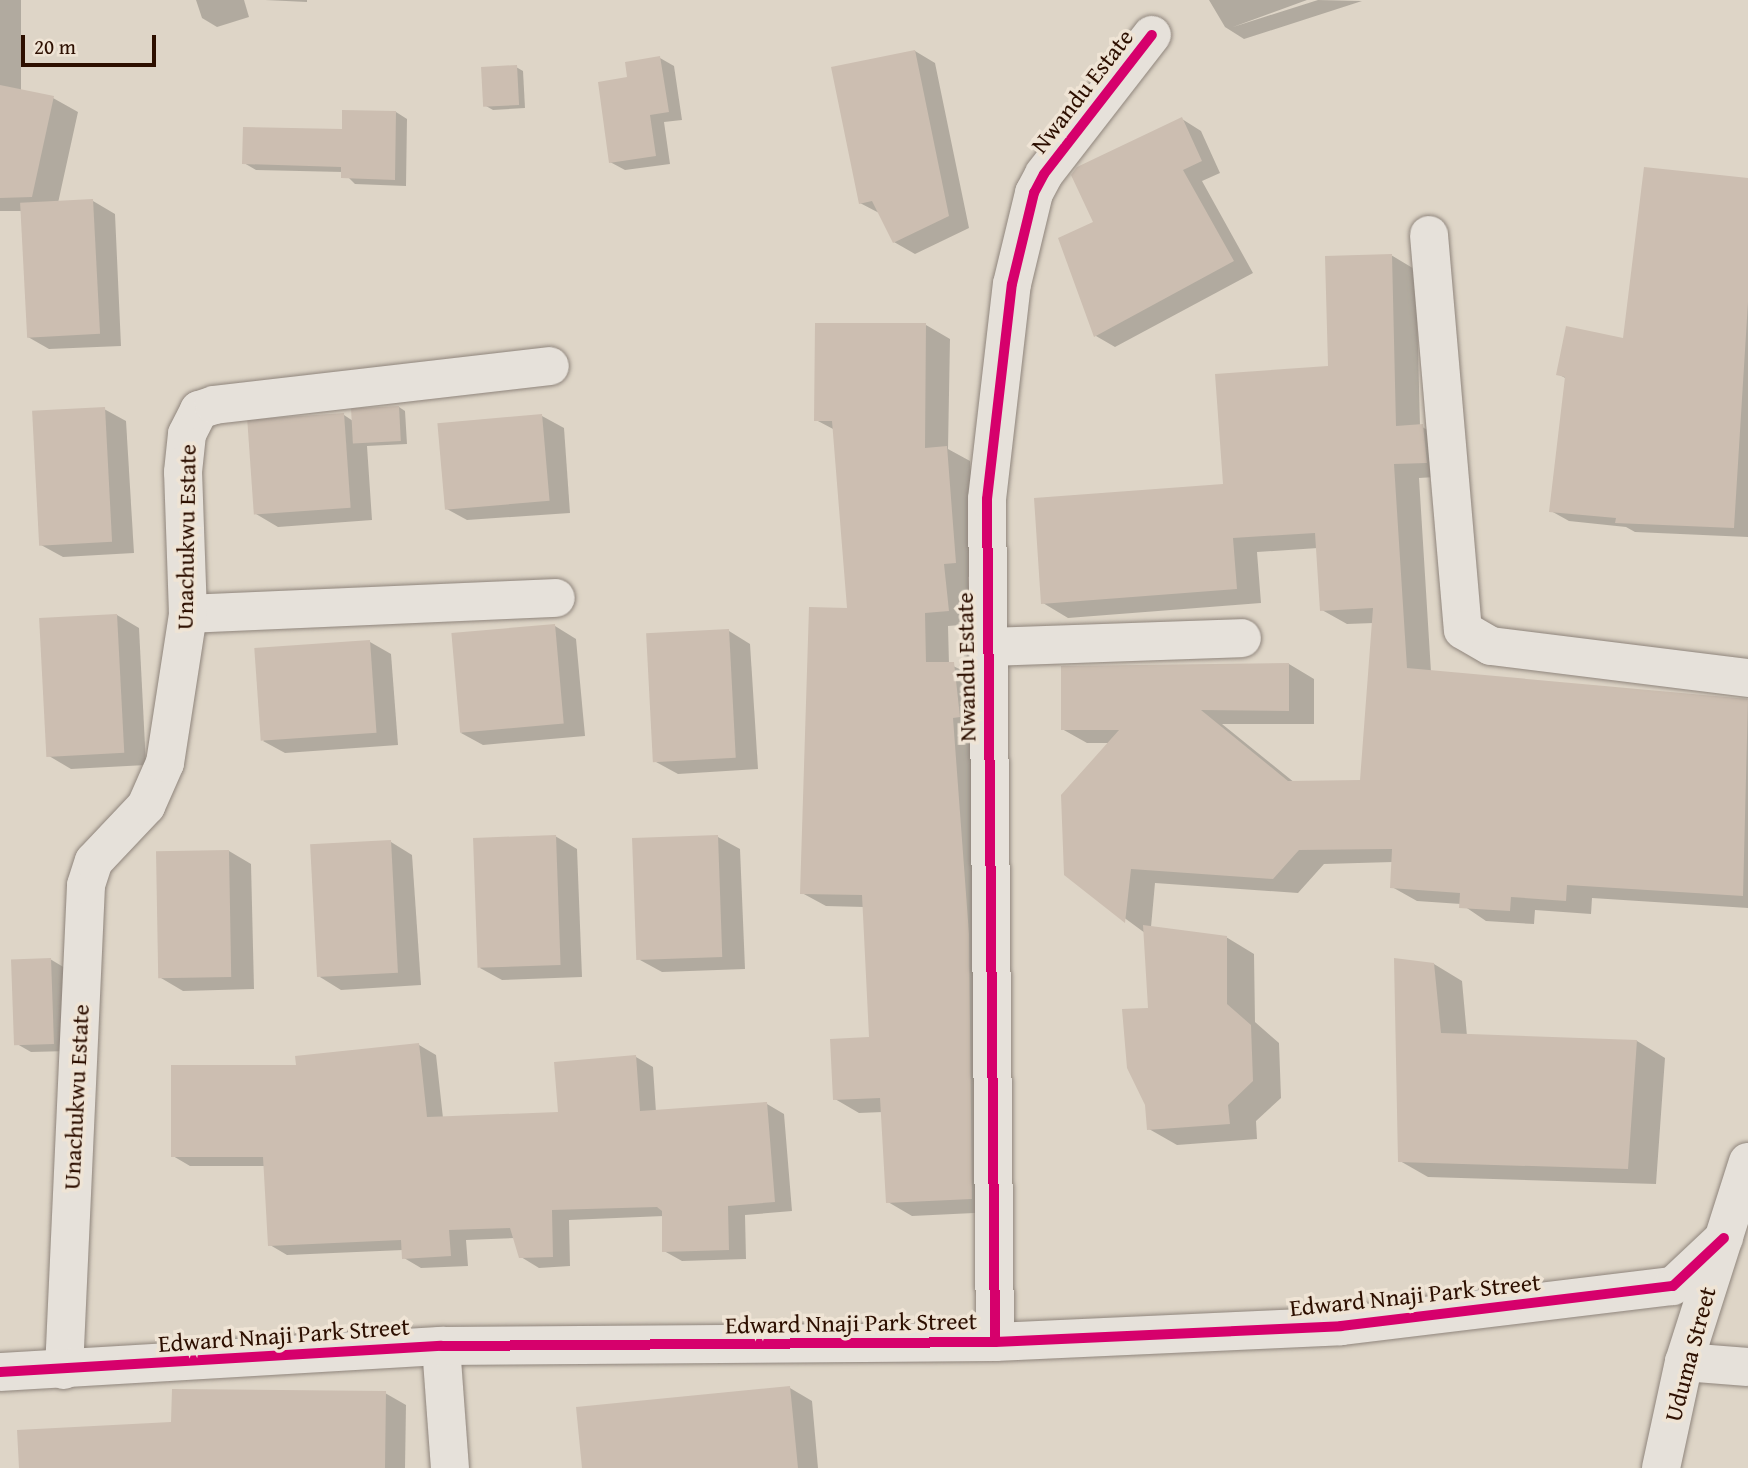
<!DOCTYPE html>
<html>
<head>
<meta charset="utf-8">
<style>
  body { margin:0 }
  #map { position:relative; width:1748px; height:1468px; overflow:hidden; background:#ded5c7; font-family:"Gentium Book Plus",serif }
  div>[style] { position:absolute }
  .shadow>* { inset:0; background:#0003 }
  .building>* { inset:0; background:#ccbeb1; transform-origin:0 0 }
  .roads { filter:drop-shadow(0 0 2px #8f857c) drop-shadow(0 0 2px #8f857c) }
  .street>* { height:38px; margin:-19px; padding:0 19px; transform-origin:19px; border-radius:19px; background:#e6e1da }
  .secondary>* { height:38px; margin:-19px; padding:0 19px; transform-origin:19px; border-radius:19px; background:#e6e1da }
  .cycleway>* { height:10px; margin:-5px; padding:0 5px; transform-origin:5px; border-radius:5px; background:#d6006c }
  span { translate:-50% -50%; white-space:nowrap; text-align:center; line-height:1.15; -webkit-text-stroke:7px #efe4d5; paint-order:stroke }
  .street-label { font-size:24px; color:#2d0f00 }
  .scale { position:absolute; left:21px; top:35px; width:135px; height:32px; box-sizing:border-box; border:4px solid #2d0f00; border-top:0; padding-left:9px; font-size:21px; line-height:24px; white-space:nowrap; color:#2d0f00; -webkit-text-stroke:5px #efe4d5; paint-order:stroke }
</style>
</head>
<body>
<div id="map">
  <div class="shadow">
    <i style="clip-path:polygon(0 0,21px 0,21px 91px,53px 98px,78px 112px,58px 203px,93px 201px,115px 214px,121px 346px,49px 349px,28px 337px,22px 211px,0 211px)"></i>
    <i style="clip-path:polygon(196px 0,244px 0,249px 17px,217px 27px,202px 18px)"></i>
    <i style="clip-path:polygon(265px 0,307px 0,307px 2px)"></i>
    <i style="clip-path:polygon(1209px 0,1307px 0,1233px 27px,1318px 0,1362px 1px,1244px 39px,1225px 27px)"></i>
    <i style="clip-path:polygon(915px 51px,935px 63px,969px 228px,915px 254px,894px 242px,881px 214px,860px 203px)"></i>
    <i style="clip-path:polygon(660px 58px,674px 66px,682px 120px,664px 122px,670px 164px,625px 170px,610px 162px,629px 79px)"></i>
    <i style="clip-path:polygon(516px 67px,523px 71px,525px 108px,493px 110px,486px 106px)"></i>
    <i style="clip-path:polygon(396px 112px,407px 119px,406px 186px,355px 184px,343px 172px,256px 170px,244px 163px)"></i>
    <i style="clip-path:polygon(1182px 119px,1201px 131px,1220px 173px,1202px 181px,1253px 273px,1115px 347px,1096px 336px,1060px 239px,1095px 222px)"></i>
    <i style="clip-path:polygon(1748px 180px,1748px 537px,1635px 532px,1626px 527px,1569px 521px,1551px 511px,1567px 379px,1558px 374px,1624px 340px)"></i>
    <i style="clip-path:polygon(1391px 255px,1416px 270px,1420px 426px,1448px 440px,1451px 476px,1419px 478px,1431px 672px,1748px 701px,1748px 908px,1592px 898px,1591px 914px,1535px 910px,1534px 924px,1486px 921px,1461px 904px,1417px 901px,1392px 887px,1393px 862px,1324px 864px,1298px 893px,1155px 883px,1151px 927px,1226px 937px,1254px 954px,1255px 1022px,1279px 1043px,1281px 1098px,1256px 1121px,1257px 1139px,1177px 1145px,1149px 1129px,1150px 1009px,1145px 933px,1066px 875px,1109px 743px,1087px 743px,1062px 729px,1289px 664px,1314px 679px,1314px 724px,1222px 724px,1295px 783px,1362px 782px,1374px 623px,1347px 624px,1322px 610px,1318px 548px,1257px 552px,1261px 603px,1068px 618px,1043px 603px,1225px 486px,1330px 368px)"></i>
    <i style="clip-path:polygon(926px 325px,950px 339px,948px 449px,970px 461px,979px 576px,968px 577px,972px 624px,948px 626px,949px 664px,978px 678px,995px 1212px,912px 1216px,888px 1202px,883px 1112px,859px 1113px,835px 1099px,871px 1039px,864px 907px,826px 906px,802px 893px,849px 610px,835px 430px,816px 420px)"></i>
    <i style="clip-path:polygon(399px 407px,405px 411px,407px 444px,367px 446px,372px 520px,278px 527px,256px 514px,344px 415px,353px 421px)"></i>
    <i style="clip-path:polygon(104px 409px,126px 421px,134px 553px,63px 557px,41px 545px)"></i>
    <i style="clip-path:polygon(542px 416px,564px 428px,570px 513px,467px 520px,445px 508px)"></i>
    <i style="clip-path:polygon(117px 615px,139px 628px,146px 765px,71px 769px,49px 756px)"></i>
    <i style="clip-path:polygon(555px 626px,576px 639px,585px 736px,483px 745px,461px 733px)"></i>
    <i style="clip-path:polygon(729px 631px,750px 644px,758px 769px,678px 774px,656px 762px)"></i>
    <i style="clip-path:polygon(370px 642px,391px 654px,398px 745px,285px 753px,263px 741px)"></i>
    <i style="clip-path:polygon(555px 836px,577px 849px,582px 977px,502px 980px,480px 968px)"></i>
    <i style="clip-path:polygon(718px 837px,740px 849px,745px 969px,662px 972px,640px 960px)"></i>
    <i style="clip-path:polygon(391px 842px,412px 855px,421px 985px,341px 990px,320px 977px)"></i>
    <i style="clip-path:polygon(229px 851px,251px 864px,254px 989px,183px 991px,161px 978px,158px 853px)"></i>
    <i style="clip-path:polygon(50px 959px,65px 968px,68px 1051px,31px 1052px,17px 1044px)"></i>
    <i style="clip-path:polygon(1434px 964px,1462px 981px,1467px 1036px,1637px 1041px,1665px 1058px,1656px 1184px,1428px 1177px,1400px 1161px)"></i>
    <i style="clip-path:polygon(419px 1045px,436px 1055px,443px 1118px,559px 1114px,636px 1057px,653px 1067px,656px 1112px,767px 1104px,784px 1114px,792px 1211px,745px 1215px,746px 1259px,682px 1261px,664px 1251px,664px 1216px,569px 1220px,570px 1266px,539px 1268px,521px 1257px,515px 1238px,466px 1240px,468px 1266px,421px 1268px,404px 1258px,403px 1250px,287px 1255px,270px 1245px,265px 1166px,190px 1166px,173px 1156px,298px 1066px)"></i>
    <i style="clip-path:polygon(790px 1388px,812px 1401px,818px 1468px,584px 1468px)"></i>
    <i style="clip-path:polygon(385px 1393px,406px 1405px,405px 1468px,21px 1468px,173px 1424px)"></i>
  </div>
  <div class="building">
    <i style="clip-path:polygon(915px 50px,949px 216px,893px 243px,872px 201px,859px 204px,831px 67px)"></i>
    <i style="clip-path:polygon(660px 56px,669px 112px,650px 115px,656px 156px,609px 163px,598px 82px,627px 77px,625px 62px)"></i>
    <i style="left:517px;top:65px;width:40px;height:36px;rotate:87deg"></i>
    <i style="clip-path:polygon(0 85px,54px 96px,32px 197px,0 198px)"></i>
    <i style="clip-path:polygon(342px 110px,396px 111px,395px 180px,341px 178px,341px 167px,242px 164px,243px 127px,342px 129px)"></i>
    <i style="clip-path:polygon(1182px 117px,1202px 161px,1183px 170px,1234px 261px,1094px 337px,1058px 238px,1093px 222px,1071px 175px,1077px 167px)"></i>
    <i style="clip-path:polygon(1644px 167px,1748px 178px,1748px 302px,1734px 528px,1615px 523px,1616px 518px,1549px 512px,1565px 377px,1556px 375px,1566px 326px,1623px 338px)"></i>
    <i style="left:93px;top:199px;width:135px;height:73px;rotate:87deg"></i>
    <i style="clip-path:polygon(1392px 254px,1396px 426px,1423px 424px,1427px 463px,1394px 464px,1407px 668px,1748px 699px,1743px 896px,1567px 885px,1566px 901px,1511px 897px,1510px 911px,1459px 908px,1460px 893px,1390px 888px,1392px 849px,1299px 850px,1273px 879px,1131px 869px,1125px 923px,1064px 875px,1061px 795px,1119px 730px,1061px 730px,1061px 666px,1289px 663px,1289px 711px,1201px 710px,1288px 781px,1360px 780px,1373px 608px,1320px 611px,1315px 533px,1233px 538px,1237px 589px,1041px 604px,1034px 498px,1223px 484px,1215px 374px,1328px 366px,1325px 256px)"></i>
    <i style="clip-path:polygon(815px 323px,926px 323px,925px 448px,947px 446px,956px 563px,944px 564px,949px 611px,925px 613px,926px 662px,954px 662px,960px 717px,953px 718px,969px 934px,972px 1199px,886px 1203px,880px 1098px,833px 1100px,830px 1039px,869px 1037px,862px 895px,800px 894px,809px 607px,847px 608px,832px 421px,814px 421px)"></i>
    <i style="left:399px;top:406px;width:35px;height:48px;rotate:87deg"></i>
    <i style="left:105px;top:407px;width:135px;height:73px;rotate:87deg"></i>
    <i style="left:344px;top:413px;width:95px;height:97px;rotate:86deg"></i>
    <i style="left:542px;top:414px;width:87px;height:105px;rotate:85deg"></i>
    <i style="left:117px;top:614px;width:139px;height:78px;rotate:87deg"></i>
    <i style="left:555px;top:624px;width:100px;height:104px;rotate:85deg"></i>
    <i style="left:729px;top:629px;width:129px;height:83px;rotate:87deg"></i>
    <i style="left:370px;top:640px;width:93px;height:116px;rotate:86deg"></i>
    <i style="left:556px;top:835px;width:130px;height:83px;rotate:88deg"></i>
    <i style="left:718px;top:835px;width:122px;height:86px;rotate:88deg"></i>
    <i style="left:391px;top:840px;width:133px;height:81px;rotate:87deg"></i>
    <i style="left:229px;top:850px;width:127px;height:73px;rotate:89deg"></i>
    <i style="clip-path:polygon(1143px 925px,1227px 936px,1227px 1004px,1251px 1025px,1253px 1081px,1228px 1105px,1230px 1124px,1147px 1130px,1145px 1105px,1127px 1068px,1122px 1009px,1148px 1008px)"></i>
    <i style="left:51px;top:958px;width:86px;height:40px;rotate:88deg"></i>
    <i style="clip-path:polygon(1394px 958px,1434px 963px,1441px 1033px,1637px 1040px,1628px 1169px,1398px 1162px)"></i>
    <i style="clip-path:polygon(419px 1043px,427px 1117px,558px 1112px,554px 1062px,636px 1055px,640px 1111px,767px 1102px,775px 1202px,728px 1206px,729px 1250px,662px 1252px,662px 1211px,657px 1207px,552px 1210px,553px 1257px,519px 1258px,510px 1228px,449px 1230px,451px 1256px,402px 1259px,401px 1240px,268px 1246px,263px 1157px,171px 1157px,171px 1065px,296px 1065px,295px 1056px)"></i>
    <i style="clip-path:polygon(790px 1386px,798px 1468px,582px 1468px,576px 1407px)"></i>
    <i style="clip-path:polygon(172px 1389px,386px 1391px,385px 1468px,19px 1468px,17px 1430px,171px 1422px)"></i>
  </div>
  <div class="roads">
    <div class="street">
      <i style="left:1429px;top:235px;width:396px;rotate:85.1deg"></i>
      <i style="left:1463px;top:630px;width:32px;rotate:30deg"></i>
      <i style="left:1491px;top:646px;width:259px;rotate:7.1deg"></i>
      <i style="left:188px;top:614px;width:368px;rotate:-2.5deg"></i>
      <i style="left:986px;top:647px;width:256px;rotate:-2deg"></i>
      <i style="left:995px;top:1342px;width:843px;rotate:-90.54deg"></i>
      <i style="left:987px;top:499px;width:216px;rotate:-83.4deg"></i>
      <i style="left:1012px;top:284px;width:94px;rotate:-76.4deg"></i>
      <i style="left:1034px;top:193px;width:21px;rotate:-62deg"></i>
      <i style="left:1044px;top:174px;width:176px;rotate:-52.2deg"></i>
      <i style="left:441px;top:1346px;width:122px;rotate:85.8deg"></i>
      <i style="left:1684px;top:1362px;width:64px;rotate:4.5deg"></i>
      <i style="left:64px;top:1370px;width:485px;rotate:-87.4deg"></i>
      <i style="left:86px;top:885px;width:25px;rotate:-72deg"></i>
      <i style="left:94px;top:861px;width:76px;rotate:-46.6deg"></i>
      <i style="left:146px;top:806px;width:47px;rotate:-66.2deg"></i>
      <i style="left:165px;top:763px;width:151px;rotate:-81.2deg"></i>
      <i style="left:188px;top:614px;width:142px;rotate:-92deg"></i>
      <i style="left:183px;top:472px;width:38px;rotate:-84deg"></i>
      <i style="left:187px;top:434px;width:27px;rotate:-63deg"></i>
      <i style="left:199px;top:410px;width:16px;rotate:-18deg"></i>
      <i style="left:214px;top:405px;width:338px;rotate:-6.6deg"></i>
      <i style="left:0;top:1372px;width:442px;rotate:-3.4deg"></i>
      <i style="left:441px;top:1346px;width:554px;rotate:-0.41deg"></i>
      <i style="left:995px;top:1342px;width:346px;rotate:-2.6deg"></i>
      <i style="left:1341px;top:1326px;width:334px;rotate:-6.9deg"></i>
      <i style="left:1673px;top:1286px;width:70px;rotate:-43.3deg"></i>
    </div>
    <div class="secondary">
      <i style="left:1661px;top:1468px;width:108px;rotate:-77.8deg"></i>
      <i style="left:1684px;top:1362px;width:210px;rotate:-72.3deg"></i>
    </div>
  </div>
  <div class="cycleway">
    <i style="left:995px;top:1342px;width:843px;rotate:-90.54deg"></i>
    <i style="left:987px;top:499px;width:216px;rotate:-83.4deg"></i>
    <i style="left:1012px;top:284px;width:94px;rotate:-76.4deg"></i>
    <i style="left:1034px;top:193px;width:21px;rotate:-62deg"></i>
    <i style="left:1044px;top:174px;width:176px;rotate:-52.2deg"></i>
    <i style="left:0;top:1372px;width:442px;rotate:-3.4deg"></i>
    <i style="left:441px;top:1346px;width:554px;rotate:-0.41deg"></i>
    <i style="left:995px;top:1342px;width:346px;rotate:-2.6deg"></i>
    <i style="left:1341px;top:1326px;width:334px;rotate:-6.9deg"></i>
    <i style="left:1673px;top:1286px;width:70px;rotate:-43.3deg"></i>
  </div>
  <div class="street-label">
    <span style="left:1082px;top:91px;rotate:-52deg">Nwandu Estate</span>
    <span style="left:186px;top:537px;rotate:-89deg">Unachukwu Estate</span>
    <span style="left:966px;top:667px;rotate:-91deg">Nwandu Estate</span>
    <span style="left:76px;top:1097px;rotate:-87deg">Unachukwu Estate</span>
    <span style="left:1415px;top:1295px;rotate:-6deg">Edward Nnaji Park Street</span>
    <span style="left:851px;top:1323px;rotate:-1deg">Edward Nnaji Park Street</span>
    <span style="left:284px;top:1335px;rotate:-4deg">Edward Nnaji Park Street</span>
    <span style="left:1690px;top:1354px;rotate:-75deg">Uduma Street</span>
  </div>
  <div class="scale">20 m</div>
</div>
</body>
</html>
